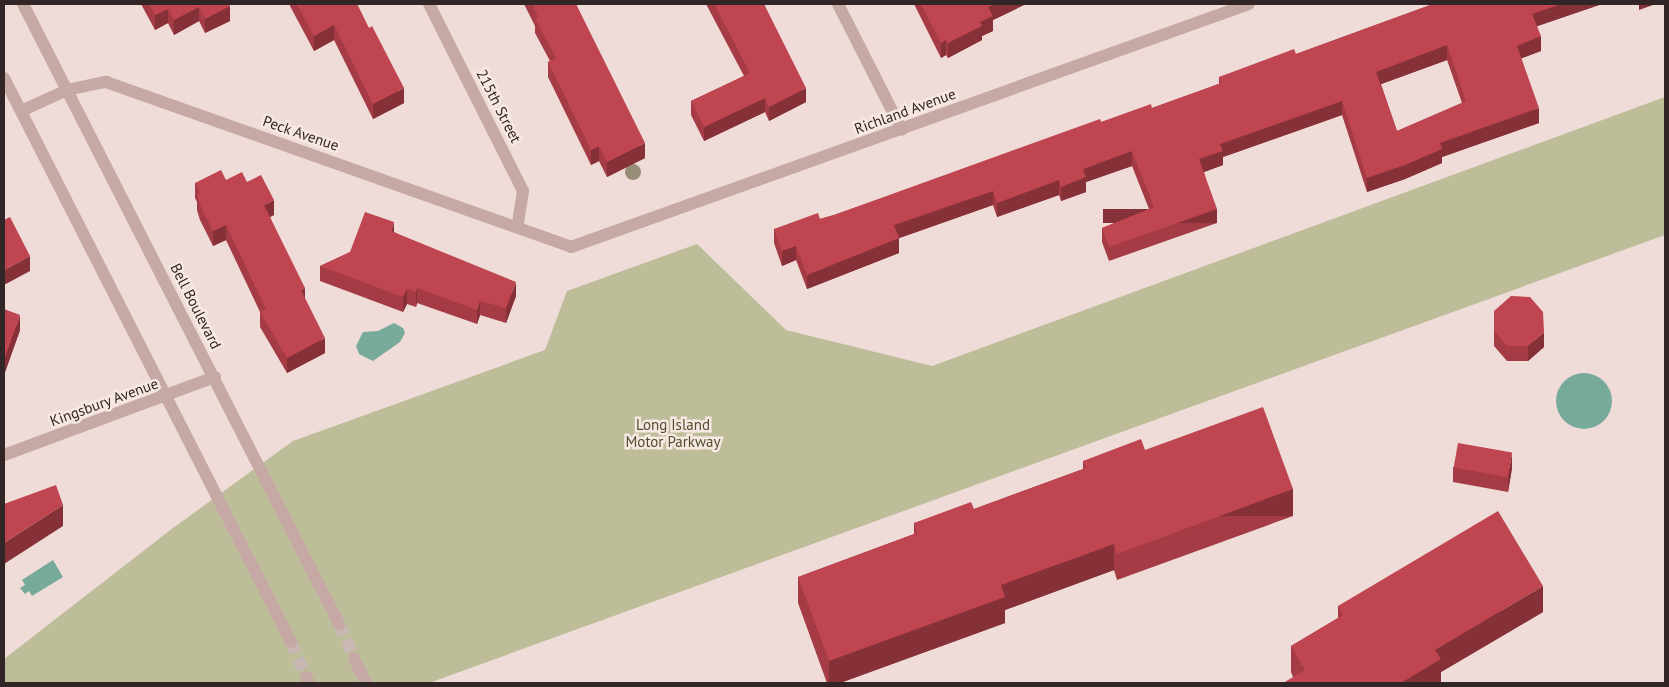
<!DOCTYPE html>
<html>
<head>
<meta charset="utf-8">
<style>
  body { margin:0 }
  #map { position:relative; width:1669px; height:687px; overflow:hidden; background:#efdcd8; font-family:"PT Sans",sans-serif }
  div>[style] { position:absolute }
  .green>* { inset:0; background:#bdbd99 }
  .water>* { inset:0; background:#78aa9c }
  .round { border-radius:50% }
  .tertiary-tunnel>* { height:12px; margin-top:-6px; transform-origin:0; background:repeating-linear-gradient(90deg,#c9b7b4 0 12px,transparent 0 18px) }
  .minor>* { height:12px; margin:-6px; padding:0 6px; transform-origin:6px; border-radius:6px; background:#c6a9a4 }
  .tertiary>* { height:12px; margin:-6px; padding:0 6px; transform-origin:6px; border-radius:6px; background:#c6a9a4 }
  .trees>* { width:16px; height:16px; margin:-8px; border-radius:50%; background:#968e79 }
  .wall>* { inset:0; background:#a43b45 }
  .shaded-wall>* { inset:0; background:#863038; transform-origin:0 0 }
  .building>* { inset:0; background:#bf4550; transform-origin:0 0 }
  span { translate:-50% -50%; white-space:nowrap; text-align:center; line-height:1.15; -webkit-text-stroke:5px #f7e8e3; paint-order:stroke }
  .street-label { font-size:15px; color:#322526 }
  .park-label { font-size:15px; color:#4e4f2b }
  .frame { position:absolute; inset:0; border:5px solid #322526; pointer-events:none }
</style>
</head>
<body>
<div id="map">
  <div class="green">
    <i style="clip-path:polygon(1665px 97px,1665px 235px,429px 683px,4px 683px,4px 659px,173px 528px,293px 441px,545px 350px,567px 291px,697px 244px,786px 330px,932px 366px)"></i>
  </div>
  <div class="water">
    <i style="clip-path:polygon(394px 323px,403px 328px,405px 333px,400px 342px,373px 361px,359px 354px,356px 346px,363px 332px,378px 331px)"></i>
    <i class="round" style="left:1556px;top:373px;width:56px;height:56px"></i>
    <i style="clip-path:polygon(53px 560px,63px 577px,32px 596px,29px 591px,25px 594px,20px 588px,25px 585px,22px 580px)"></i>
  </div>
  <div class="tertiary-tunnel">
    <i style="left:339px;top:624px;width:37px;rotate:66deg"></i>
    <i style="left:291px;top:642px;width:38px;rotate:67deg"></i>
  </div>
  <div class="minor">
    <i style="left:429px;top:4px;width:209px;rotate:63.3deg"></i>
    <i style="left:523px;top:191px;width:36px;rotate:99deg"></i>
    <i style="left:838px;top:4px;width:141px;rotate:63.1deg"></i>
    <i style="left:21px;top:111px;width:51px;rotate:-24.5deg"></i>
    <i style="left:67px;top:90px;width:40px;rotate:-12deg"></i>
    <i style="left:106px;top:82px;width:493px;rotate:19.5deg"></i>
    <i style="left:571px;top:247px;width:720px;rotate:-19.72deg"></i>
    <i style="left:4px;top:455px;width:225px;rotate:-20.3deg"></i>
  </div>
  <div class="tertiary">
    <i style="left:23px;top:4px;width:696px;rotate:62.99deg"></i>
    <i style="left:4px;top:78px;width:633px;rotate:63.03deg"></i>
    <i style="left:354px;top:658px;width:28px;rotate:64deg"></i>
    <i style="left:306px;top:677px;width:7px;rotate:63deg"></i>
  </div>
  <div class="trees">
    <i style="left:633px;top:172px"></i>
  </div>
  <div class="wall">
    <i style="clip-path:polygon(141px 4px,229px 4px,230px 21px,205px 33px,199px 21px,174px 35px,168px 23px,155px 30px)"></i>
    <i style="clip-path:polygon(290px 4px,357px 4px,404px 103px,373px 119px,334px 40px,314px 51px,290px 6px)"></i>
    <i style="clip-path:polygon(524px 4px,576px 4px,645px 158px,607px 177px,599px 161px,591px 165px,548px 77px,548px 62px,550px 61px,535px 33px,535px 26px)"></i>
    <i style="clip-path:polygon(706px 4px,764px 4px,806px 102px,769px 121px,765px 112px,704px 141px,691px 115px,691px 101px,744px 76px)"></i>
    <i style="clip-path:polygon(914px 4px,1026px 4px,993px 20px,993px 31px,982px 36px,982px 40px,948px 58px,946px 55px,941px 58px)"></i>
    <i style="clip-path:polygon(evenodd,1433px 4px,1602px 4px,1537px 26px,1541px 51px,1521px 58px,1539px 123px,1442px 157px,1442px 163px,1405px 179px,1367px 192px,1342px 115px,1223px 157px,1223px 165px,1204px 172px,1217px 223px,1109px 261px,1102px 242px,1102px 228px,1149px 209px,1132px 166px,1086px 182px,1086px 192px,1061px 201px,1059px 195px,997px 217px,993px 205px,899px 238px,899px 253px,807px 289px,796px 260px,782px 266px,774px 243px,774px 229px,820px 219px,834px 215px,1101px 122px,1152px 108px,1219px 84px,1219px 77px,1296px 54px,1433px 4px,1447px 60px,1462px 103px,1397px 131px,1381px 84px,1447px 60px)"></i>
    <i style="clip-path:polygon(226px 180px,247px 182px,274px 215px,270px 217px,305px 300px,325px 353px,287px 373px,260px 327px,260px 312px,226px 240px,213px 246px,200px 220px,197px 210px,197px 202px,195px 198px,195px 183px)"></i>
    <i style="clip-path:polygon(394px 232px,516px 296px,506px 323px,480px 315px,477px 324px,417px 303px,416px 307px,407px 304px,403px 312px,320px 281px,320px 266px)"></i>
    <i style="clip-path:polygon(4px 309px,20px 330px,4px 375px)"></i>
    <i style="clip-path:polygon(1494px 311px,1544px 347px,1528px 361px,1507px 361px,1494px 346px)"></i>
    <i style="clip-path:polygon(1145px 450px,1293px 516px,1117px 580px,1114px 570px,1005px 610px,1005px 623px,840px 683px,827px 683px,798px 603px,798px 577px,914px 534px,914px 523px,974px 509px,1083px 469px,1083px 461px)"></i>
    <i style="clip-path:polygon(1453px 467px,1512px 468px,1508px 492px,1453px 482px)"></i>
    <i style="clip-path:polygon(1338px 606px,1543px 612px,1441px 672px,1441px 683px,1293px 677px,1291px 672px,1291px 646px,1338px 618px)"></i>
  </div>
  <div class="shaded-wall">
    <i style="clip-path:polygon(995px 4px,1026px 4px,993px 20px,993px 31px,982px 36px,982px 40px,948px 58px,948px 43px,980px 22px,988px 7px)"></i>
    <i style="clip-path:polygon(1561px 4px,1602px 4px,1532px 28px,1532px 14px)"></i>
    <i style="clip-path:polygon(1639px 4px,1656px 4px,1639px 10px)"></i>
    <i style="clip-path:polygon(230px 6px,230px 21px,205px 33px,205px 19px)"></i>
    <i style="clip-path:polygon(199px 7px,199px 21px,174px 35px,174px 20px)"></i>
    <i style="clip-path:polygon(168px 9px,168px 23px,155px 30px,155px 15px)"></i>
    <i style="clip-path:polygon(334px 25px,334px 40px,314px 51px,314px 36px)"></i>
    <i style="clip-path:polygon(1541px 36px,1541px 51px,1517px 60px,1517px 46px)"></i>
    <i style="clip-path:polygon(946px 40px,946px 55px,941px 58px,941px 43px)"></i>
    <i style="clip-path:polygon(1447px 45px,1447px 60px,1376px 86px,1376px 72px)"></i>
    <i style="clip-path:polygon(404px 88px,404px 103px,373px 119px,373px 104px)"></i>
    <i style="clip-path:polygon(806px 88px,806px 102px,769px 121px,769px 107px)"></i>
    <i style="clip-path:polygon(765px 98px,765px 112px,704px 141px,704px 127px)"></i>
    <i style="clip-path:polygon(1342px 101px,1342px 115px,1223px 157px,1223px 165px,1199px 174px,1199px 159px,1220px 144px)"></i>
    <i style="clip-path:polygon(1539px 108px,1539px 123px,1442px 157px,1442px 163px,1405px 179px,1367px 192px,1367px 178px,1440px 143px)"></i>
    <i style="clip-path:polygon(645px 143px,645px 158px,607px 177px,607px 162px)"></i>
    <i style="clip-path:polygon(599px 146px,599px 161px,591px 165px,591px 150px)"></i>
    <i style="clip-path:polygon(1132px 151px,1132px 166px,1086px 182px,1086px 192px,1061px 201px,1061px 187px,1083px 169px)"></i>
    <i style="clip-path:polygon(1059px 180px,1059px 195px,997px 217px,997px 203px)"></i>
    <i style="clip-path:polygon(993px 191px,993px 205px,894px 240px,894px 225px)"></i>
    <i style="clip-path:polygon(274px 200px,274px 215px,264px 220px,264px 205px)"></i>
    <i style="left:1217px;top:209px;width:14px;height:114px;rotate:90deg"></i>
    <i style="clip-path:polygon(394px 222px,394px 237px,391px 231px)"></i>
    <i style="clip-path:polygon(226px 225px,226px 240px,213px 246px,213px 231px)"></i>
    <i style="clip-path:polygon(899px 238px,899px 253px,807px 289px,807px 275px)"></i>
    <i style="clip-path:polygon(796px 246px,796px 260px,782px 266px,782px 251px)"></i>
    <i style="clip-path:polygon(30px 256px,30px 271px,4px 285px,4px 270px)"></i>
    <i style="clip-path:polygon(516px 282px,516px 296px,506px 323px,506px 308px)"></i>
    <i style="clip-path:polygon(305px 288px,305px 303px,301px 290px)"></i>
    <i style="clip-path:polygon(417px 288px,417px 303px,416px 307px,416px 292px)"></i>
    <i style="clip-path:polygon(407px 289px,407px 304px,403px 312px,403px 297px)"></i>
    <i style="clip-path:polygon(480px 301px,480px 315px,477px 324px,477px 310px)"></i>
    <i style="clip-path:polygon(20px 315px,20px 330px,4px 375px,4px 360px)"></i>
    <i style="clip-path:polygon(1544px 332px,1544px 347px,1528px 361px,1528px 346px)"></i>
    <i style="clip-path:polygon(325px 338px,325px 353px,287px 373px,287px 358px)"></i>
    <i style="clip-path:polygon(1512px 453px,1512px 468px,1508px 492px,1508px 477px)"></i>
    <i style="left:1293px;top:489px;width:27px;height:188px;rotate:90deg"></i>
    <i style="clip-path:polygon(63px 505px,63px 526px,4px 564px,4px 543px)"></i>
    <i style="clip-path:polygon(1114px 544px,1114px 570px,1005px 610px,1005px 623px,840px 683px,829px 683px,829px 661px,1001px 585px)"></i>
    <i style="clip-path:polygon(1543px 586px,1543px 612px,1441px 672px,1441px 683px,1401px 683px,1435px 650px)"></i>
  </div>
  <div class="building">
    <i style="clip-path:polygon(149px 4px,229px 4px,230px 6px,205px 19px,199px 7px,174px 20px,168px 9px,155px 15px)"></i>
    <i style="clip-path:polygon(297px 4px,357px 4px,369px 28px,372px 26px,404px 88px,373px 104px,334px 25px,314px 36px)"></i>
    <i style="clip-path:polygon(532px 4px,576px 4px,645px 143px,607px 162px,599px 146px,591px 150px,548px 62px,556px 58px,535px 18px,538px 17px)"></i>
    <i style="clip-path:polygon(714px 4px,764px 4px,806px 88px,769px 107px,765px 98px,704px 127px,691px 101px,750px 73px)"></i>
    <i style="clip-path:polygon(921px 4px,995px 4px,988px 7px,993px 16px,980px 22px,982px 26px,948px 43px,946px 40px,941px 43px)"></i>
    <i style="clip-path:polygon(evenodd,1433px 4px,1561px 4px,1532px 14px,1541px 36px,1517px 46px,1539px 108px,1440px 143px,1442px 149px,1405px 165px,1367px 178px,1342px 101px,1220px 144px,1223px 151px,1199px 159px,1217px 209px,1109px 247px,1102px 228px,1154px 207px,1132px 151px,1083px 169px,1086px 177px,1061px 187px,1059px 180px,997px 203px,993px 191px,894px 225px,899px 238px,807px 275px,796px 246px,782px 251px,774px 229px,818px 213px,820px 219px,834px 215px,1100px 119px,1101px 122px,1151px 104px,1152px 108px,1221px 83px,1219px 77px,1294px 49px,1296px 54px,1433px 4px,1447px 45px,1466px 101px,1397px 131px,1376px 72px,1447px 45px)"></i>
    <i style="clip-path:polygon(221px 170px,226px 180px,242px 172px,247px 182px,261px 175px,274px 200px,264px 205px,305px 288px,301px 290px,325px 338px,287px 358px,260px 312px,266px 309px,226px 225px,213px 231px,200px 205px,197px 194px,200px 193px,195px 183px)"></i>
    <i style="clip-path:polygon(365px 212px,394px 222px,391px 231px,516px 282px,506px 308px,480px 301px,477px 310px,417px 288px,416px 292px,407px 289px,403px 297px,320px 266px,350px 252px)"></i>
    <i style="clip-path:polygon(10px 217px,30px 256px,4px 270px,4px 219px,4px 220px)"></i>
    <i style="clip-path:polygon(1511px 296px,1530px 297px,1543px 312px,1544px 332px,1528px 346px,1507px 346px,1494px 331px,1494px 311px)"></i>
    <i style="clip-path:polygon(4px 309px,20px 315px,4px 360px)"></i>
    <i style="clip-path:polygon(1263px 407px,1293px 489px,1117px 554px,1114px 544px,1001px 585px,1005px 597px,829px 661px,798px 577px,917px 533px,914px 523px,971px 502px,974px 509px,1086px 468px,1083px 461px,1141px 439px,1145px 450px)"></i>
    <i style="left:1458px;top:443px;width:55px;height:25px;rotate:10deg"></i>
    <i style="clip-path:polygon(56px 485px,63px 505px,4px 543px,4px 504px)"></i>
    <i style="clip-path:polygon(1498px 511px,1543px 586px,1435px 650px,1441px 659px,1401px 683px,1283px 683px,1305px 670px,1291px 646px,1343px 615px,1338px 606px)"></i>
  </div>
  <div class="street-label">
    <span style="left:499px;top:106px;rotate:63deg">215th Street</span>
    <span style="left:905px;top:111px;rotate:-20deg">Richland Avenue</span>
    <span style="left:301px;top:133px;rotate:19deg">Peck Avenue</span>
    <span style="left:196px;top:306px;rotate:63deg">Bell Boulevard</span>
    <span style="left:104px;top:402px;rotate:-20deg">Kingsbury Avenue</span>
  </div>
  <div class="park-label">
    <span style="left:673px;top:433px">Long Island<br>Motor Parkway</span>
  </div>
  <div class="frame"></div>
</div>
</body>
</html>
